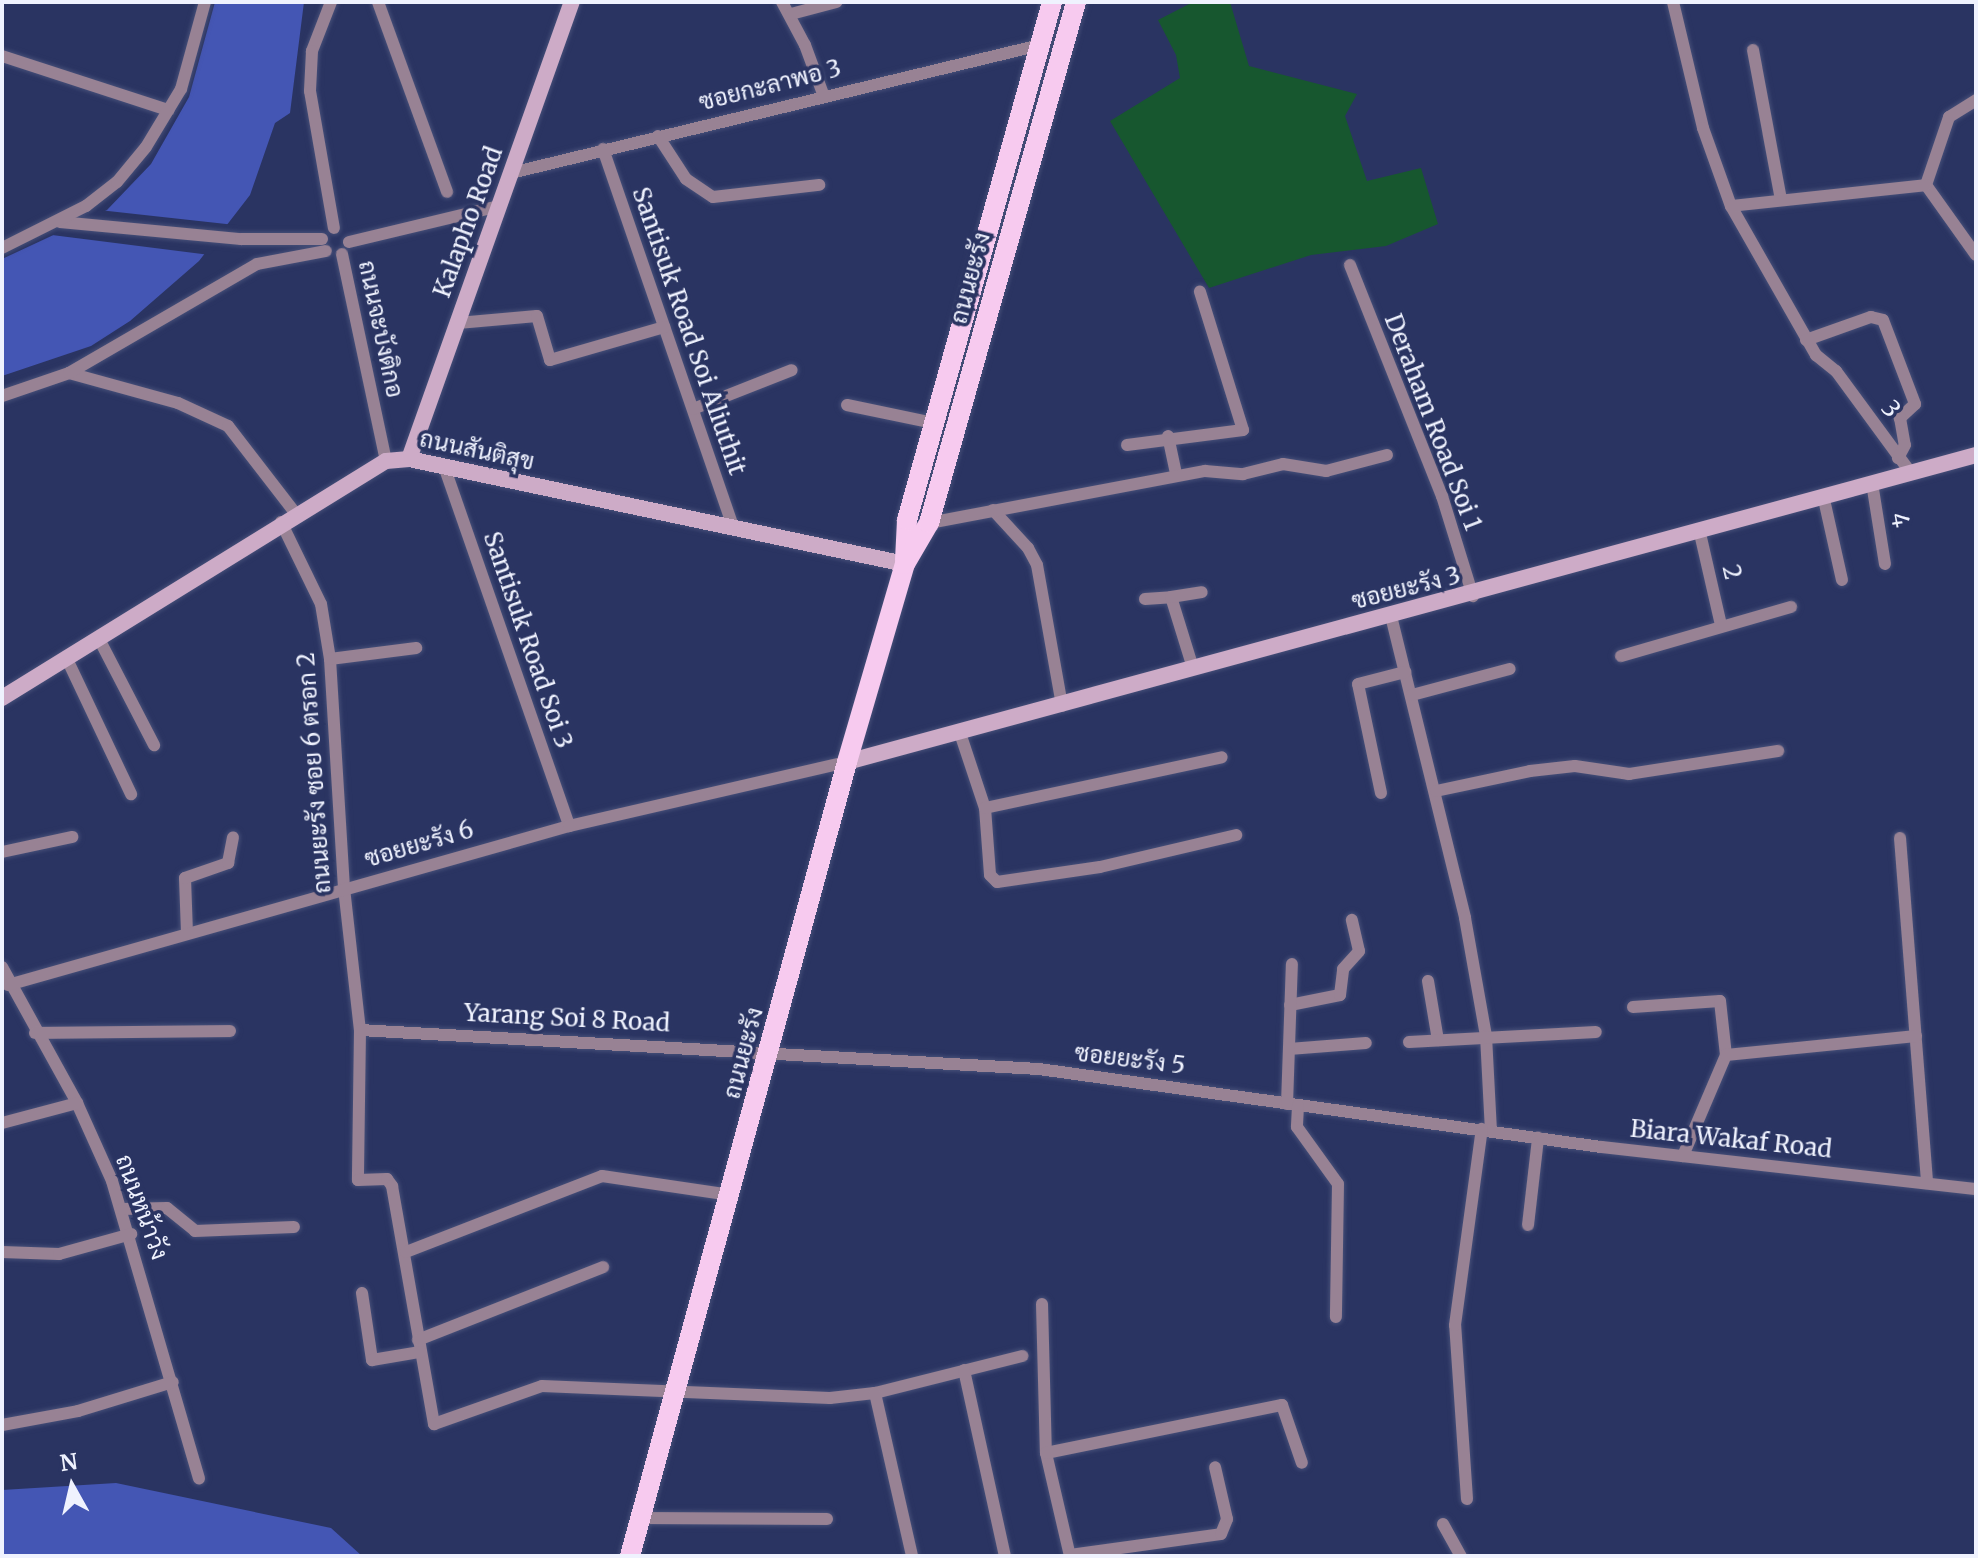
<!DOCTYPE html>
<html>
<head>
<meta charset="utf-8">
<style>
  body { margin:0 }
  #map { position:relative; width:1978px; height:1558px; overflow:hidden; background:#2a3462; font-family:Merriweather,Sarabun,serif }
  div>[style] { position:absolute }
  .green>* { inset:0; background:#17572f }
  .water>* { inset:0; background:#4456b4 }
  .pier>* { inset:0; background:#2a3462 }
  .roads { filter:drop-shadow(0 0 2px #464f78) drop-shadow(0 0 2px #464f78) }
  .street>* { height:12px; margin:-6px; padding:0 6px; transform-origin:6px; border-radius:6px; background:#988294 }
  .secondary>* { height:16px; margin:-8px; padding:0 8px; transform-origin:8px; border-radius:8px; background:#cdabc7 }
  .primary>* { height:20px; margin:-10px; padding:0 10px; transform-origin:10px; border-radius:10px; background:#f7caef }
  span { translate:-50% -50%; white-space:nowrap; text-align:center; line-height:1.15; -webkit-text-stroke:7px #2a3462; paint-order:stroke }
  .street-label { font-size:24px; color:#eff2fe }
  .frame { position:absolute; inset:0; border:4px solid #eff2fe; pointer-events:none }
  .north { position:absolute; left:32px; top:1446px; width:80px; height:80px; -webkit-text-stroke:6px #2a3462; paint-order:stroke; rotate:352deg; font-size:22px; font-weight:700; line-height:32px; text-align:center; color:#eff2fe }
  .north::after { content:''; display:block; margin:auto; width:28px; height:36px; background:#eff2fe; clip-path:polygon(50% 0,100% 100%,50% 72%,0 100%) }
</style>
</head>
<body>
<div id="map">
  <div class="green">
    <i style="clip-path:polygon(1193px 2px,1230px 2px,1249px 66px,1357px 94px,1345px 116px,1367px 181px,1421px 168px,1438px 224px,1386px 246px,1311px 255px,1209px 288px,1110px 121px,1180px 78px,1176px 55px,1158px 20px)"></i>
  </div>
  <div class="water">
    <i style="clip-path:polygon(215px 2px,304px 2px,290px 113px,275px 123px,250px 195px,199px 261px,130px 321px,91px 346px,2px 376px,2px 259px,107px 210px,151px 164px,189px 97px)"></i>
    <i style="clip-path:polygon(116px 1483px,331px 1528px,362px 1556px,2px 1556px,2px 1490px)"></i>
  </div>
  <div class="pier">
    <i style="clip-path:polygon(99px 210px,235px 225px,210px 255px,52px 235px)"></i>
  </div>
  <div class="roads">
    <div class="street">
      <i style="left:331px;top:2px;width:53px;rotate:111.2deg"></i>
      <i style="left:312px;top:51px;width:40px;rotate:92.9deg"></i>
      <i style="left:310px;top:91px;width:139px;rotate:80.1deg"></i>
      <i style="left:378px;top:2px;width:202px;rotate:70deg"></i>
      <i style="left:782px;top:2px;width:49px;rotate:61.9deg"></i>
      <i style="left:805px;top:45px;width:52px;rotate:69.8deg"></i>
      <i style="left:1673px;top:2px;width:130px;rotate:76.6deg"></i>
      <i style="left:1703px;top:128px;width:83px;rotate:70.3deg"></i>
      <i style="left:1731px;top:206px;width:172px;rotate:60.3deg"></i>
      <i style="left:1816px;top:355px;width:26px;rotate:39deg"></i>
      <i style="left:1836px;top:371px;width:127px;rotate:53.7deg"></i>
      <i style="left:791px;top:14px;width:47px;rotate:-14.9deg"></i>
      <i style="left:1753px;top:50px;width:152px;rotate:79.4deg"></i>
      <i style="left:2px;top:56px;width:175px;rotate:18deg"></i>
      <i style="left:658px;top:136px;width:51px;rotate:56.9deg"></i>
      <i style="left:686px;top:179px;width:32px;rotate:34deg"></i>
      <i style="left:713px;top:197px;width:107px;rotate:-6.5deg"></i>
      <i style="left:603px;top:149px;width:399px;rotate:71deg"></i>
      <i style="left:511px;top:173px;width:544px;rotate:-13.6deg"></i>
      <i style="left:1926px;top:185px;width:72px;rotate:-71.3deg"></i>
      <i style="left:1949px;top:117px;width:32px;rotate:-32deg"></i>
      <i style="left:1926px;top:185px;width:86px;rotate:54.5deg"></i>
      <i style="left:1731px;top:206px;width:196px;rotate:-6.1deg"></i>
      <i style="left:60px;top:222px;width:182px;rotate:5.4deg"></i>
      <i style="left:241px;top:239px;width:81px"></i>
      <i style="left:349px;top:242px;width:154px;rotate:-13.5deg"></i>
      <i style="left:2px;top:248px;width:94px;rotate:-26.6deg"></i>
      <i style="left:86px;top:206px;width:39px;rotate:-38deg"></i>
      <i style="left:117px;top:182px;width:45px;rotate:-50.4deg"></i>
      <i style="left:146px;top:147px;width:68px;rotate:-58.9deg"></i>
      <i style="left:181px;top:89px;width:90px;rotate:-74.6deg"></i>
      <i style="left:342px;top:254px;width:212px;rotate:78deg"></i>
      <i style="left:1350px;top:265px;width:249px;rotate:68.3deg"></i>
      <i style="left:1442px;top:496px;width:105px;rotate:72.8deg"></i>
      <i style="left:458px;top:323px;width:79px;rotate:-5.1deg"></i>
      <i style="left:537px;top:316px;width:46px;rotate:73.5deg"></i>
      <i style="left:550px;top:360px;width:119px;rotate:-16.1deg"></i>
      <i style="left:1806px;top:340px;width:69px;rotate:-19.5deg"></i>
      <i style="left:1871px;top:317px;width:12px;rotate:14deg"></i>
      <i style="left:1883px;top:320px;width:90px;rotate:69.1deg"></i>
      <i style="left:1915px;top:404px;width:21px;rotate:137deg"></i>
      <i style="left:1900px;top:418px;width:27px;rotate:80deg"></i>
      <i style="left:1905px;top:445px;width:15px;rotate:118deg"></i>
      <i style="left:69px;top:373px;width:113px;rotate:15.4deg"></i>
      <i style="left:178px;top:403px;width:55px;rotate:24.7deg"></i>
      <i style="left:228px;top:426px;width:111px;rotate:52.3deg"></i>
      <i style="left:2px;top:396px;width:71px;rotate:-18.9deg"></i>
      <i style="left:69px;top:373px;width:217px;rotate:-30.1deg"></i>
      <i style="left:257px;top:264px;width:70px;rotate:-10.7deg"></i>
      <i style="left:847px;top:405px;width:89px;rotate:11.7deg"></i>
      <i style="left:693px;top:409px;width:106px;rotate:-21.5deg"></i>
      <i style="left:1168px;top:436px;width:40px;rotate:78deg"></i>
      <i style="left:1127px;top:445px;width:117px;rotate:-7.4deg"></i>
      <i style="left:1243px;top:430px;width:145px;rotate:-107.3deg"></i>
      <i style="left:445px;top:469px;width:378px;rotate:70.8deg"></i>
      <i style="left:1872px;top:483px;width:82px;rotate:80.9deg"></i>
      <i style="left:1823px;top:495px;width:87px;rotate:77.4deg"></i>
      <i style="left:993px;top:510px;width:52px;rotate:47.4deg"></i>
      <i style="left:1028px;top:548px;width:19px;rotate:62deg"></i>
      <i style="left:1037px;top:565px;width:143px;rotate:79.9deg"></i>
      <i style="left:281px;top:522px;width:91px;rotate:64deg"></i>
      <i style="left:321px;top:604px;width:56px;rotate:80.7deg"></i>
      <i style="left:330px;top:659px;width:229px;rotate:86.5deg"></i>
      <i style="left:344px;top:888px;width:143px;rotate:83.6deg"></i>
      <i style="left:360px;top:1030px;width:150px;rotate:90.8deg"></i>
      <i style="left:358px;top:1180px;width:29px;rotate:-2deg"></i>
      <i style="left:387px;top:1179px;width:9px;rotate:54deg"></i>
      <i style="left:392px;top:1186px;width:242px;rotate:80deg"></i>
      <i style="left:434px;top:1424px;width:114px;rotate:-19.4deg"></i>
      <i style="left:542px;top:1386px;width:288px;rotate:2.4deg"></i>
      <i style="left:830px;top:1398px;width:45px;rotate:-6.3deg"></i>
      <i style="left:875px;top:1393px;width:152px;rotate:-14.1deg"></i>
      <i style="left:929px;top:523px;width:281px;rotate:-10.7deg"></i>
      <i style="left:1205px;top:471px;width:38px;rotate:5deg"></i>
      <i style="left:1243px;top:474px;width:41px;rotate:-14deg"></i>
      <i style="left:1283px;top:464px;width:44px;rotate:9.2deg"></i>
      <i style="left:1326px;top:471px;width:63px;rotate:-14.7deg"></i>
      <i style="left:1699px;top:529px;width:98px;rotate:77.1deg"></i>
      <i style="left:1145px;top:599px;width:26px;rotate:-4deg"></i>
      <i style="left:1391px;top:616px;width:311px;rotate:76.2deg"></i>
      <i style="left:1465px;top:918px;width:120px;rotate:79.9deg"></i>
      <i style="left:1486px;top:1036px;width:95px;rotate:87deg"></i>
      <i style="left:98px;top:637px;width:122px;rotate:62.6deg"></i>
      <i style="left:1621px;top:656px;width:177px;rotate:-16.1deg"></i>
      <i style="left:66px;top:657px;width:152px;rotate:64.6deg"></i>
      <i style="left:330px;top:659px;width:87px;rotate:-7.3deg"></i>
      <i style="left:1193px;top:668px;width:74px;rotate:-107.2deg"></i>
      <i style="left:1171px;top:597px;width:31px;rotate:-9deg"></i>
      <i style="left:1412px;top:695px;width:101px;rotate:-14.9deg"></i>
      <i style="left:959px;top:730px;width:82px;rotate:71.6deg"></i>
      <i style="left:985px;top:808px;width:67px;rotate:85.7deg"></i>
      <i style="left:990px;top:875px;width:10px;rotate:45deg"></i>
      <i style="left:997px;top:882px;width:104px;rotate:-8.3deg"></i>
      <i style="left:1100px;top:867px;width:140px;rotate:-13.2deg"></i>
      <i style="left:1436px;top:791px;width:96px;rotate:-12deg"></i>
      <i style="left:1530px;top:771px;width:45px;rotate:-6.3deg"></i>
      <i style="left:1575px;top:766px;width:55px;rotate:8.4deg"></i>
      <i style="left:1629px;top:774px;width:151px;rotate:-8.8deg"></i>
      <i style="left:1381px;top:793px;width:111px;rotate:-101.9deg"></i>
      <i style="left:1358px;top:684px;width:49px;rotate:-14.3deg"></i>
      <i style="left:985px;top:808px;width:242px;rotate:-12.1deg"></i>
      <i style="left:1900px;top:838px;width:346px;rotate:85.5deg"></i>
      <i style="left:2px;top:852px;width:72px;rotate:-12.1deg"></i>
      <i style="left:187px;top:933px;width:55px;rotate:-92.1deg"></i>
      <i style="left:185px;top:878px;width:46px;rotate:-19.2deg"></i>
      <i style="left:228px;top:863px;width:26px;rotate:-79deg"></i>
      <i style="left:2px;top:967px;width:155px;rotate:61.1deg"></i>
      <i style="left:77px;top:1103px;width:85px;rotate:65.8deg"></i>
      <i style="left:112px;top:1181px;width:310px;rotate:73.7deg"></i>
      <i style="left:1428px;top:981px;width:60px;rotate:80.4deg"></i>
      <i style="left:8px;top:985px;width:583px;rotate:-15.82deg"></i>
      <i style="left:569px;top:826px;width:285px;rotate:-13deg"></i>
      <i style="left:1290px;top:1005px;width:51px;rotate:-11.3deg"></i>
      <i style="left:1340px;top:995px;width:26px;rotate:-83deg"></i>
      <i style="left:1343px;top:969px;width:24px;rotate:-48deg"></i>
      <i style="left:1359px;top:951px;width:32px;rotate:-103deg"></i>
      <i style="left:1633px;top:1007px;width:87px;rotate:-3.9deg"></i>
      <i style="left:1720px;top:1001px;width:54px;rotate:83.7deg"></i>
      <i style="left:1726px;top:1055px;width:110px;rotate:113.1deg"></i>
      <i style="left:360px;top:1030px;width:680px;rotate:3.29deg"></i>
      <i style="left:1039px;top:1069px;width:567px;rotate:7.9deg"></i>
      <i style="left:1601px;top:1147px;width:377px;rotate:6.4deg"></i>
      <i style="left:35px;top:1033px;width:195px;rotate:-0.6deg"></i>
      <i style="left:1409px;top:1042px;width:187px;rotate:-3.1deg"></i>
      <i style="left:1289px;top:1049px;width:77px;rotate:-4.5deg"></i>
      <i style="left:1726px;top:1055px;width:191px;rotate:-5.7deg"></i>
      <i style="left:1287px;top:1104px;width:140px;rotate:-88deg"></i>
      <i style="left:1298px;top:1106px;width:21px;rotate:93deg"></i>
      <i style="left:1297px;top:1127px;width:70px;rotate:54.3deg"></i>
      <i style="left:1338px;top:1184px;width:133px;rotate:90.9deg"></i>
      <i style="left:2px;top:1123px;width:78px;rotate:-14.9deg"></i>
      <i style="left:122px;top:1209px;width:45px;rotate:-1.3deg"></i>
      <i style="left:167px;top:1208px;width:36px;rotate:39deg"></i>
      <i style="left:195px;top:1231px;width:99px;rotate:-2.3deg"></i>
      <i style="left:1528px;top:1225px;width:88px;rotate:-83.4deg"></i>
      <i style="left:2px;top:1252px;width:57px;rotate:2deg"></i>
      <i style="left:59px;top:1254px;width:75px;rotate:-15.5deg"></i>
      <i style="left:406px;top:1252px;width:210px;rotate:-21.2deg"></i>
      <i style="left:602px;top:1176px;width:130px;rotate:8.4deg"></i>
      <i style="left:362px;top:1293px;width:68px;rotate:81.5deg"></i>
      <i style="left:372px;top:1360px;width:49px;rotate:-9.5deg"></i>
      <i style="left:1042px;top:1304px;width:149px;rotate:88.5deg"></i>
      <i style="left:1046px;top:1453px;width:106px;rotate:76.9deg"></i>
      <i style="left:418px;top:1340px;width:199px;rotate:-21.5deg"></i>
      <i style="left:964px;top:1370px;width:190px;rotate:77.6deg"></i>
      <i style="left:875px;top:1393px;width:167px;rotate:77.2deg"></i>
      <i style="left:2px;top:1425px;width:77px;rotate:-10.4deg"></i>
      <i style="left:78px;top:1411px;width:99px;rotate:-17deg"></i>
      <i style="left:1046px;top:1453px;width:241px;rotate:-11.5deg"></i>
      <i style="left:1282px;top:1405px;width:61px;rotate:71deg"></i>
      <i style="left:1467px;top:1499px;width:174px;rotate:-93.9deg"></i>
      <i style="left:1455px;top:1325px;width:198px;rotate:-82.2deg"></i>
      <i style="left:642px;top:1518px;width:185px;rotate:0.3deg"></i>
      <i style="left:1443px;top:1524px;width:37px;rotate:61deg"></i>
      <i style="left:1070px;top:1555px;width:152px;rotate:-7.9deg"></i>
      <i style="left:1221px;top:1534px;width:16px;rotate:-68deg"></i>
      <i style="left:1227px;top:1519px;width:53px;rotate:-103deg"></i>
    </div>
    <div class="secondary">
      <i style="left:409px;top:459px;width:485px;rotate:-70.4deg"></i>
      <i style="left:2px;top:698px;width:451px;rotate:-31.7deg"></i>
      <i style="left:386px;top:461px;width:23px;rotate:-5deg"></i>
      <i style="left:409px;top:459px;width:507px;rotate:11.95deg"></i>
      <i style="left:847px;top:762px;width:1170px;rotate:-15.21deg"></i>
    </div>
    <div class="primary">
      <i style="left:905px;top:560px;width:40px;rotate:-87.1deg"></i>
      <i style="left:907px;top:520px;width:538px;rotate:-74.36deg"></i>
      <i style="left:630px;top:1556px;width:823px;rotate:-74.71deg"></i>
      <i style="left:847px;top:762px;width:206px;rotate:-73.7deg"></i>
      <i style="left:905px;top:564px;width:48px;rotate:-59.7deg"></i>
      <i style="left:929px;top:523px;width:541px;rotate:-74.24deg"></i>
    </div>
  </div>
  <div class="street-label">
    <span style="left:770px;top:85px;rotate:-14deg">ซอยกะลาพอ 3</span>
    <span style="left:468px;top:222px;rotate:-70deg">Kalapho Road</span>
    <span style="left:970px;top:278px;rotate:-75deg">ถนนยะรัง</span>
    <span style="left:381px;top:329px;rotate:78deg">ถนนจะบังติกอ</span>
    <span style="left:689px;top:331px;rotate:71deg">Santisuk Road Soi Aliuthit</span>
    <span style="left:1891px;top:409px;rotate:54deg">3</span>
    <span style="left:1433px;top:422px;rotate:69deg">Deraham Road Soi 1</span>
    <span style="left:477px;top:450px;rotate:12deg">ถนนสันติสุข</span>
    <span style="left:1900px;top:520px;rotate:81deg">4</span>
    <span style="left:1732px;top:572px;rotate:77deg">2</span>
    <span style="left:1406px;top:588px;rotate:-14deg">ซอยยะรัง 3</span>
    <span style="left:528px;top:640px;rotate:71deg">Santisuk Road Soi 3</span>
    <span style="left:314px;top:773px;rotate:-94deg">ถนนยะรัง ซอย 6 ตรอก 2</span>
    <span style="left:419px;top:844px;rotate:-16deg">ซอยยะรัง 6</span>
    <span style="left:567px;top:1018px;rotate:3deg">Yarang Soi 8 Road</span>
    <span style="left:743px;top:1053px;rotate:-75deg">ถนนยะรัง</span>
    <span style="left:1130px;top:1059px;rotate:7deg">ซอยยะรัง 5</span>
    <span style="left:1731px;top:1139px;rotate:6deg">Biara Wakaf Road</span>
    <span style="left:142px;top:1207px;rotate:70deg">ถนนหน้าวัง</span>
  </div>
  <div class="frame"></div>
  <div class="north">N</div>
</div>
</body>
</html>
